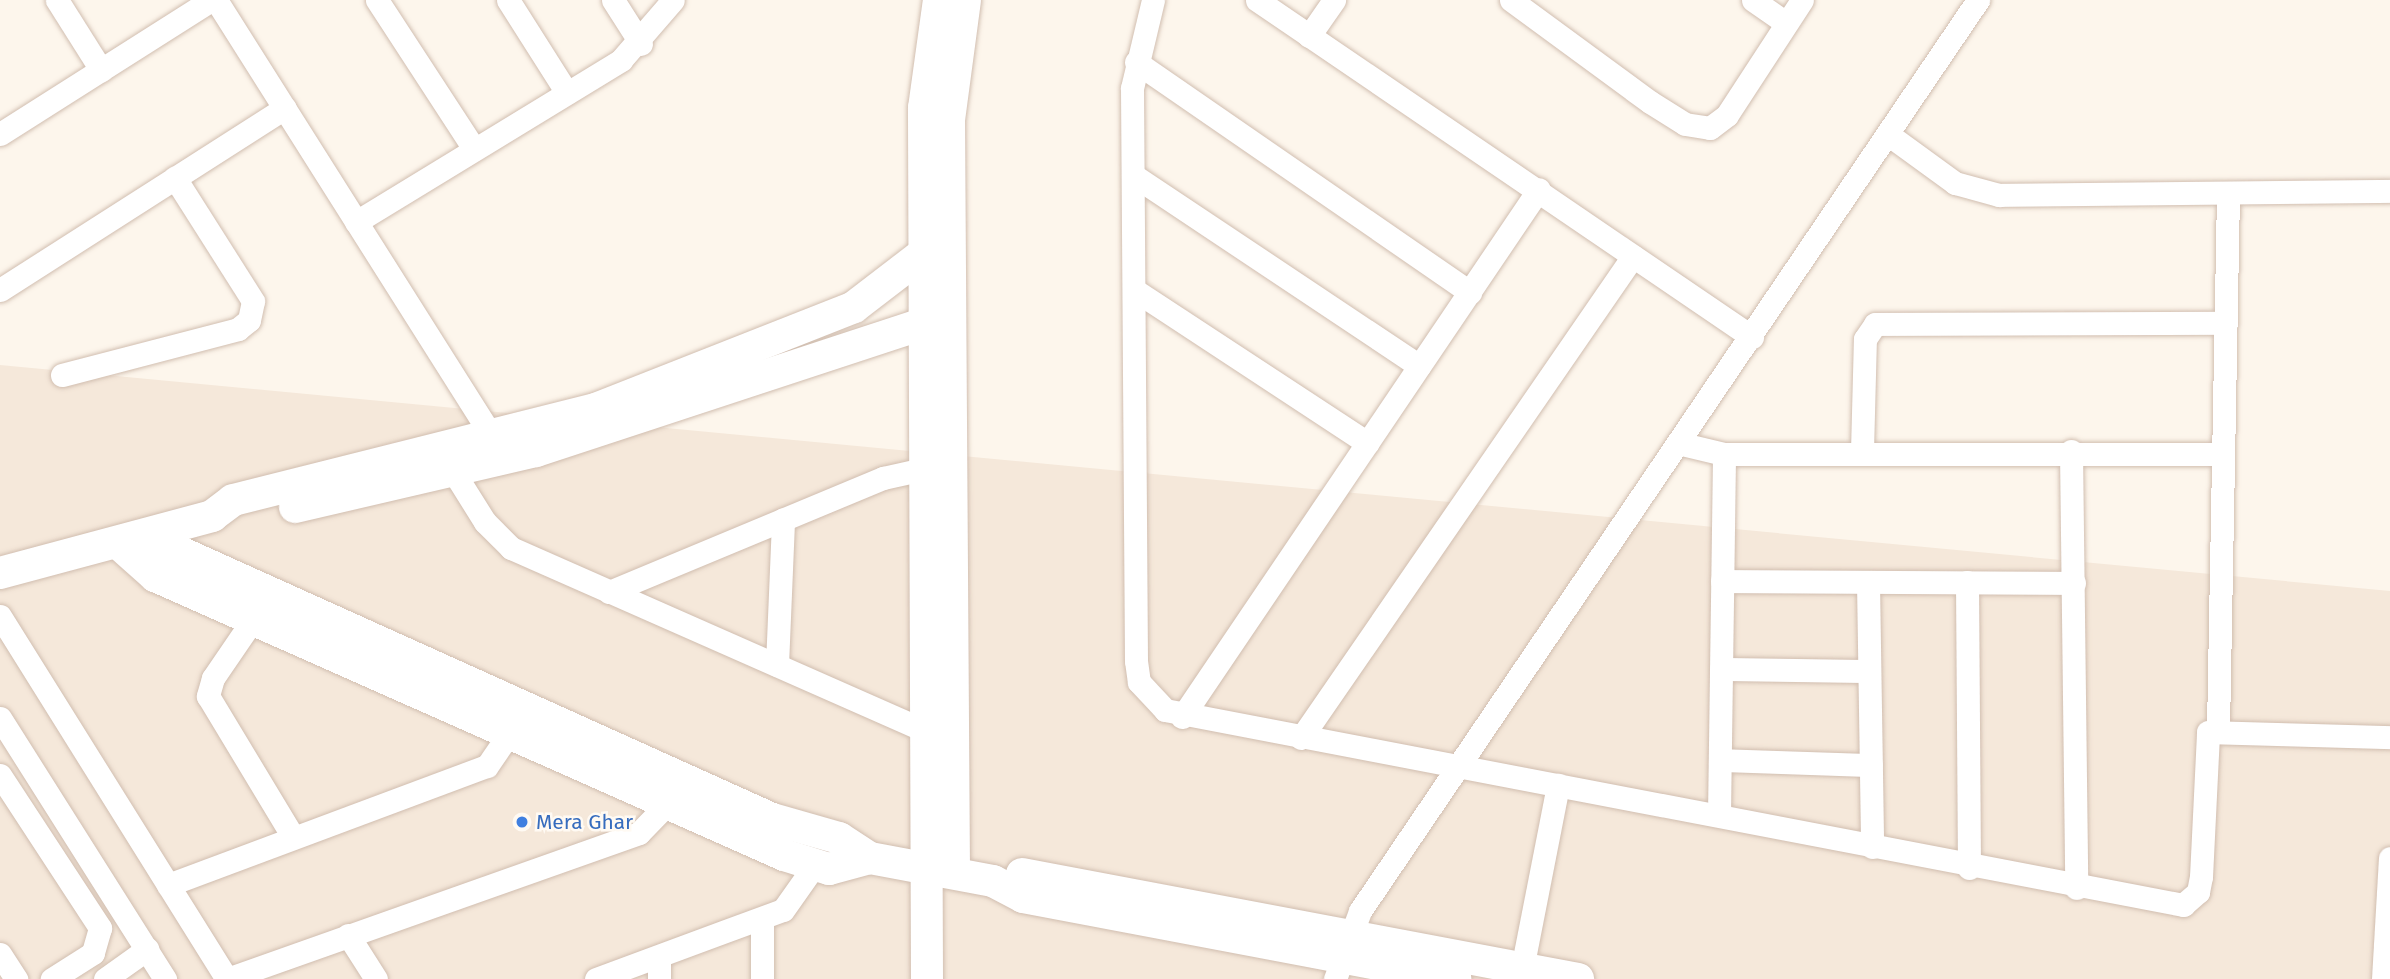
<!DOCTYPE html>
<html>
<head>
<meta charset="utf-8">
<style>
  body { margin:0 }
  #map { position:relative; width:2390px; height:979px; overflow:hidden; background:#fdf6ec; font-family:"Fira Sans",sans-serif }
  div>[style] { position:absolute }
  .residential>* { inset:0; background:#f5e8da }
  .roads { filter:drop-shadow(0 0 2px #d1beb0) drop-shadow(0 0 2px #d1beb0) }
  .street>* { height:23px; margin:-11.5px; padding:0 11.5px; transform-origin:11.5px; border-radius:11.5px; background:#fff }
  .secondary>* { height:32px; margin:-16px; padding:0 16px; transform-origin:16px; border-radius:16px; background:#fff }
  .dots>* { width:19px; height:19px; translate:-50% -50%; box-sizing:border-box; border:4px solid #fffaf3; border-radius:50% }
  span { translate:-50% -50%; white-space:nowrap; text-align:center; line-height:1.15; -webkit-text-stroke:5px #fffaf3; paint-order:stroke }
  .shop-label { font-size:21px; color:#366cbe }
  .left { translate:0 -50%; text-align:left }
</style>
</head>
<body>
<div id="map">
  <div class="residential">
    <i style="clip-path:polygon(0 365px,2390px 591px,2390px 979px,0 979px)"></i>
  </div>
  <div class="roads">
    <div class="street">
      <i style="left:57px;top:0;width:83px;rotate:57.8deg"></i>
      <i style="left:216px;top:0;width:518px;rotate:57.69deg"></i>
      <i style="left:377px;top:0;width:178px;rotate:56.9deg"></i>
      <i style="left:508px;top:0;width:110px;rotate:57.6deg"></i>
      <i style="left:613px;top:0;width:52px;rotate:57.5deg"></i>
      <i style="left:1153px;top:0;width:90px;rotate:103.4deg"></i>
      <i style="left:1132px;top:88px;width:573px;rotate:89.6deg"></i>
      <i style="left:1136px;top:661px;width:21px;rotate:82deg"></i>
      <i style="left:1139px;top:682px;width:38px;rotate:47deg"></i>
      <i style="left:1165px;top:710px;width:1037px;rotate:10.84deg"></i>
      <i style="left:2183px;top:905px;width:20px;rotate:-41deg"></i>
      <i style="left:2198px;top:892px;width:15px;rotate:-79deg"></i>
      <i style="left:2201px;top:877px;width:145px;rotate:-87.2deg"></i>
      <i style="left:2208px;top:732px;width:182px;rotate:1.6deg"></i>
      <i style="left:1257px;top:0;width:599px;rotate:34.25deg"></i>
      <i style="left:1511px;top:0;width:172px;rotate:36.3deg"></i>
      <i style="left:1650px;top:102px;width:41px;rotate:32.2deg"></i>
      <i style="left:1685px;top:124px;width:25px;rotate:9deg"></i>
      <i style="left:1710px;top:128px;width:21px;rotate:-37deg"></i>
      <i style="left:1727px;top:115px;width:137px;rotate:-56.9deg"></i>
      <i style="left:1753px;top:0;width:40px;rotate:34.9deg"></i>
      <i style="left:1309px;top:36px;width:44px;rotate:-55.2deg"></i>
      <i style="left:1136px;top:62px;width:406px;rotate:34.6deg"></i>
      <i style="left:0;top:134px;width:250px;rotate:-32.4deg"></i>
      <i style="left:1889px;top:135px;width:82px;rotate:36deg"></i>
      <i style="left:1955px;top:183px;width:46px;rotate:15.3deg"></i>
      <i style="left:1999px;top:195px;width:391px;rotate:-0.6deg"></i>
      <i style="left:1133px;top:175px;width:344px;rotate:33.7deg"></i>
      <i style="left:356px;top:222px;width:311px;rotate:-31.4deg"></i>
      <i style="left:621px;top:60px;width:79px;rotate:-49.1deg"></i>
      <i style="left:0;top:290px;width:338px;rotate:-32.6deg"></i>
      <i style="left:1136px;top:291px;width:277px;rotate:33.3deg"></i>
      <i style="left:62px;top:375px;width:182px;rotate:-14.6deg"></i>
      <i style="left:238px;top:329px;width:14px;rotate:-39deg"></i>
      <i style="left:249px;top:320px;width:19px;rotate:-78deg"></i>
      <i style="left:253px;top:301px;width:146px;rotate:-122.4deg"></i>
      <i style="left:1682px;top:444px;width:43px;rotate:13.4deg"></i>
      <i style="left:1724px;top:454px;width:498px"></i>
      <i style="left:1862px;top:451px;width:112px;rotate:-88.5deg"></i>
      <i style="left:1865px;top:339px;width:18px;rotate:-56deg"></i>
      <i style="left:1875px;top:324px;width:351px;rotate:-0.2deg"></i>
      <i style="left:2071px;top:451px;width:437px;rotate:89.3deg"></i>
      <i style="left:453px;top:471px;width:60px;rotate:57.9deg"></i>
      <i style="left:485px;top:522px;width:37px;rotate:45deg"></i>
      <i style="left:511px;top:548px;width:459px;rotate:23.8deg"></i>
      <i style="left:1722px;top:581px;width:352px;rotate:0.3deg"></i>
      <i style="left:1868px;top:582px;width:265px;rotate:89.1deg"></i>
      <i style="left:1967px;top:582px;width:286px;rotate:89.6deg"></i>
      <i style="left:609px;top:592px;width:297px;rotate:-22.6deg"></i>
      <i style="left:883px;top:478px;width:46px;rotate:-12.5deg"></i>
      <i style="left:0;top:616px;width:428px;rotate:58deg"></i>
      <i style="left:254px;top:618px;width:73px;rotate:124.3deg"></i>
      <i style="left:213px;top:678px;width:19px;rotate:106deg"></i>
      <i style="left:208px;top:696px;width:165px;rotate:58.9deg"></i>
      <i style="left:777px;top:665px;width:146px;rotate:-87.6deg"></i>
      <i style="left:1721px;top:669px;width:148px;rotate:0.8deg"></i>
      <i style="left:1182px;top:717px;width:637px;rotate:-55.94deg"></i>
      <i style="left:0;top:718px;width:309px;rotate:57.7deg"></i>
      <i style="left:2218px;top:729px;width:534px;rotate:-88.93deg"></i>
      <i style="left:1301px;top:738px;width:585px;rotate:-55.44deg"></i>
      <i style="left:1720px;top:760px;width:151px;rotate:1.9deg"></i>
      <i style="left:0;top:775px;width:183px;rotate:56.8deg"></i>
      <i style="left:100px;top:928px;width:26px;rotate:106deg"></i>
      <i style="left:93px;top:953px;width:49px;rotate:147.6deg"></i>
      <i style="left:1719px;top:815px;width:361px;rotate:-89.2deg"></i>
      <i style="left:168px;top:885px;width:340px;rotate:-20.5deg"></i>
      <i style="left:487px;top:766px;width:42px;rotate:-55.6deg"></i>
      <i style="left:762px;top:921px;width:58px;rotate:90deg"></i>
      <i style="left:348px;top:935px;width:52px;rotate:57.5deg"></i>
      <i style="left:0;top:954px;width:30px;rotate:57deg"></i>
      <i style="left:105px;top:979px;width:52px;rotate:-35.5deg"></i>
      <i style="left:227px;top:979px;width:437px;rotate:-19.5deg"></i>
      <i style="left:639px;top:833px;width:45px;rotate:-45.9deg"></i>
      <i style="left:596px;top:979px;width:199px;rotate:-20.3deg"></i>
      <i style="left:783px;top:910px;width:54px;rotate:-54.8deg"></i>
      <i style="left:659px;top:979px;width:22px;rotate:-90deg"></i>
      <i style="left:1335px;top:979px;width:72px;rotate:-69.8deg"></i>
      <i style="left:1360px;top:911px;width:1101px;rotate:-55.85deg"></i>
      <i style="left:1520px;top:979px;width:198px;rotate:-78.9deg"></i>
      <i style="left:2383px;top:979px;width:121px;rotate:-86.7deg"></i>
    </div>
    <div class="secondary">
      <i style="left:295px;top:507px;width:247px;rotate:-13.1deg"></i>
      <i style="left:536px;top:451px;width:410px;rotate:-18.2deg"></i>
      <i style="left:118px;top:543px;width:55px;rotate:6.2deg"></i>
      <i style="left:173px;top:549px;width:657px;rotate:24.26deg"></i>
      <i style="left:772px;top:819px;width:70px;rotate:15.8deg"></i>
      <i style="left:839px;top:838px;width:37px;rotate:33deg"></i>
      <i style="left:870px;top:858px;width:125px;rotate:10.6deg"></i>
      <i style="left:993px;top:881px;width:34px;rotate:28deg"></i>
      <i style="left:1023px;top:897px;width:440px;rotate:10.7deg"></i>
      <i style="left:118px;top:543px;width:50px;rotate:41.7deg"></i>
      <i style="left:155px;top:576px;width:688px;rotate:23.92deg"></i>
      <i style="left:784px;top:855px;width:47px;rotate:17.3deg"></i>
      <i style="left:829px;top:869px;width:42px;rotate:-15deg"></i>
      <i style="left:0;top:573px;width:220px;rotate:-15deg"></i>
      <i style="left:212px;top:516px;width:26px;rotate:-37deg"></i>
      <i style="left:233px;top:500px;width:376px;rotate:-14.1deg"></i>
      <i style="left:598px;top:408px;width:275px;rotate:-21.5deg"></i>
      <i style="left:854px;top:307px;width:87px;rotate:-37.5deg"></i>
      <i style="left:954px;top:873px;width:753px;rotate:-90.38deg"></i>
      <i style="left:949px;top:120px;width:121px;rotate:-82.4deg"></i>
      <i style="left:1022px;top:874px;width:566px;rotate:10.69deg"></i>
      <i style="left:927px;top:979px;width:871px;rotate:-90.2deg"></i>
      <i style="left:924px;top:108px;width:109px;rotate:-82.1deg"></i>
    </div>
  </div>
  <div class="dots">
    <i style="left:522px;top:822px;background:#3f7fe0"></i>
  </div>
  <div class="shop-label">
    <span class="left" style="left:536px;top:822px">Mera Ghar</span>
  </div>
</div>
</body>
</html>
